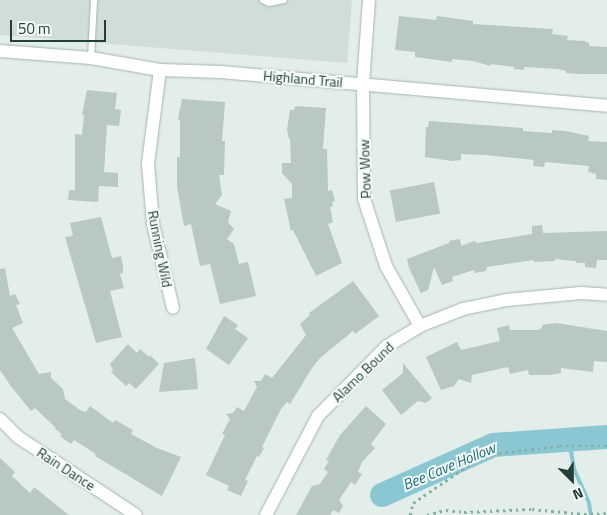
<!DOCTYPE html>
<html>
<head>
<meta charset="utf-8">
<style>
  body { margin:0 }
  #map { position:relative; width:607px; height:515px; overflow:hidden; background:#e3ede9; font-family:"Titillium Web",sans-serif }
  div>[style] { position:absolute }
  .built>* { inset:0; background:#d1ddd8 }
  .stream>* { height:4px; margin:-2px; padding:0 2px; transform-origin:2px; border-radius:2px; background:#8bc7d3 }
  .river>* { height:24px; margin:-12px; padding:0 12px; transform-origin:12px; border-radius:12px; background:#8bc7d3 }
  .building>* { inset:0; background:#b8c8c2; transform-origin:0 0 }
  .path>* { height:2.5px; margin-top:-1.25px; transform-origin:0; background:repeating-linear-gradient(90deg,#83b1a3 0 2.5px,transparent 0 6.5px) }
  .roads { filter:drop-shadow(0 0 1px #a5b5b0) drop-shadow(0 0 1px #a5b5b0) }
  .service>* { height:6px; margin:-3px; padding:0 3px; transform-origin:3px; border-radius:3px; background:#fff }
  .minor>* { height:12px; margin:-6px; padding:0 6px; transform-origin:6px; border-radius:6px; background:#fff }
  span { translate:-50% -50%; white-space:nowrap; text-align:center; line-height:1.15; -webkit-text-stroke:4px #f4faf7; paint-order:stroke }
  .street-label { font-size:14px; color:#223f38 }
  .water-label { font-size:15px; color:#1b6b7c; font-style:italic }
  .north { position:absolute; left:547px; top:455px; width:50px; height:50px; -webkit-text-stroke:4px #f4faf7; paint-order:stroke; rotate:157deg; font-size:14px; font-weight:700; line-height:20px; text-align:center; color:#223f38 }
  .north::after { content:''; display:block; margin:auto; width:18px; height:22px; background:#223f38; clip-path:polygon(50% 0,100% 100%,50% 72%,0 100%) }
  .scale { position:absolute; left:10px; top:20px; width:96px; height:22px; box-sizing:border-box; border:2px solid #223f38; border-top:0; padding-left:6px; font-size:15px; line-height:18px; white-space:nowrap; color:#223f38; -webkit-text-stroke:4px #f4faf7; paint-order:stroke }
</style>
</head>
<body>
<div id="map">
  <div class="built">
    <i style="clip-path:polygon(0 0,352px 0,347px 63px,0 35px)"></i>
  </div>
  <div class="stream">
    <i style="left:569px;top:440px;width:29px;rotate:80deg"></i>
    <i style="left:574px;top:469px;width:37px;rotate:66deg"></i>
    <i style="left:589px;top:503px;width:12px;rotate:81deg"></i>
  </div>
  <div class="river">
    <i style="left:382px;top:495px;width:122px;rotate:-24.2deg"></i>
    <i style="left:493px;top:445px;width:114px;rotate:-4deg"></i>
  </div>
  <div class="building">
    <i style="clip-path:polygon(399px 16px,436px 20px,437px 16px,473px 21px,473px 24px,553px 29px,552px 34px,568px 36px,567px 40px,584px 41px,589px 43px,589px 46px,607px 47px,607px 74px,580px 74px,566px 73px,566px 71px,558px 69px,524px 67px,524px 70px,514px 69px,514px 67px,491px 64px,491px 66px,473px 61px,452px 59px,452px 62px,415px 57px,415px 52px,395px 50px)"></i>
    <i style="clip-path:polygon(87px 90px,117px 93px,115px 109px,121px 110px,119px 126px,107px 125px,104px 172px,118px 173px,118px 187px,99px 186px,98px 202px,68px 200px,69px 190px,75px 190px,75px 134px,82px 135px,84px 115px,82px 115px)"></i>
    <i style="clip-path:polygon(182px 99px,225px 102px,222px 141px,225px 141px,224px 175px,219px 175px,222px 195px,215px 204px,231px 211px,228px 222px,234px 229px,227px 239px,234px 244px,239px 264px,248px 262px,256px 296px,220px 304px,210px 264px,200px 266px,191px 224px,184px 226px,177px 187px,177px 157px,180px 157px,180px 120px,178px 119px)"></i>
    <i style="clip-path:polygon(295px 106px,326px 108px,323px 149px,327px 149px,328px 191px,332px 190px,335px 201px,332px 202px,333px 206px,330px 207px,333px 222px,328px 224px,342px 263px,316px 276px,293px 230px,291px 231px,284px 199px,292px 198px,292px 184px,282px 173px,282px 163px,291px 163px,290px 139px,289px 139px,287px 130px,290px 110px,294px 110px)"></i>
    <i style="clip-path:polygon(429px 121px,523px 128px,523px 131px,552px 133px,552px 130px,565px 131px,589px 136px,588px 141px,607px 142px,607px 180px,596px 179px,596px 174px,588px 172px,589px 166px,545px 162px,544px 167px,533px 166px,534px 160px,486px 155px,461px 154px,461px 160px,452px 161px,425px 157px,426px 127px,428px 127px)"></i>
    <i style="left:434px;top:182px;width:32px;height:45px;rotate:79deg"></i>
    <i style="clip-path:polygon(101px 217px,112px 258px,121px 256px,123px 267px,123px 273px,120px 274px,124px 288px,110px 291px,122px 337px,96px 343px,65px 237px,73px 236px,70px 223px)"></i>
    <i style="clip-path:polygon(542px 225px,543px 233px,607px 231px,607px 260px,597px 260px,596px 268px,585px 267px,585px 263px,576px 263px,576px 261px,555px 259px,555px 261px,534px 262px,534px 260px,487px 267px,486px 271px,475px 273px,474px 270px,452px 277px,453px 281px,442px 285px,434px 267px,428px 290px,421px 293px,409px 268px,407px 259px,449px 243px,449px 241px,460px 239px,461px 246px,474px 241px,477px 243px,532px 234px,532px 226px)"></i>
    <i style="clip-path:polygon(5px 268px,10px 296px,15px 294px,20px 304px,16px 305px,23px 323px,12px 328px,39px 374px,51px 372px,51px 378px,63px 389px,65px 399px,80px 410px,86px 412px,90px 406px,113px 423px,115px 420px,133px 430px,131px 434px,157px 448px,181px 457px,162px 496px,95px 456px,96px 454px,74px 440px,71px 444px,60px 436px,62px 434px,55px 429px,56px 428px,35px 408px,31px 411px,10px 385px,0 370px,0 269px)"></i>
    <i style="clip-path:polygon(353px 281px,379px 316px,355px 334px,353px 331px,320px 358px,312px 368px,290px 404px,287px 402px,281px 409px,262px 447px,264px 448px,259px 457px,257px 456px,245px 480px,248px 481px,241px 496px,227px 490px,229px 486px,206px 475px,225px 435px,222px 434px,230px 419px,226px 414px,233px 413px,237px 407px,244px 411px,257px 387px,254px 381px,261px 381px,265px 374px,272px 378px,306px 335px,300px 324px,310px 315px,309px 313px)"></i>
    <i style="clip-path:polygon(224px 316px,238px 325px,235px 329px,248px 338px,229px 365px,206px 349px)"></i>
    <i style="clip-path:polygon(556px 323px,607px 331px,607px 362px,594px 361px,593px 372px,561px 368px,561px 373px,550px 375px,529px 375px,528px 370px,510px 374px,508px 367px,472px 375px,471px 383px,459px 379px,454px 386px,441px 390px,426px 357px,457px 342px,461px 350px,500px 341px,497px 328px,509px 325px,510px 330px,538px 330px,542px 328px,542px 325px)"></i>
    <i style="clip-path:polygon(128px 344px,137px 353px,140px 349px,149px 357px,150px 355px,159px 364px,136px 389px,129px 383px,126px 386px,111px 372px,113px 370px,110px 364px)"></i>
    <i style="clip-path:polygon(195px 358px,198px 389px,159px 392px,164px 363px)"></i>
    <i style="clip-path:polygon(403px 363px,432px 398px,426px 403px,418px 401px,401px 415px,382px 390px,403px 373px)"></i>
    <i style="clip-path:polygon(366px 406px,386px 424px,371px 444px,375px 448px,362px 462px,358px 472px,362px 474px,355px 485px,351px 482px,339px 500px,343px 506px,339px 513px,333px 510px,330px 515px,296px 515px,312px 486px,320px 484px,328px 472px,324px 469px,329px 461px,326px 460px,340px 435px)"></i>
    <i style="clip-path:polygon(0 458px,15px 472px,12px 476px,30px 493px,34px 487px,69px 515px,0 515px)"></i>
  </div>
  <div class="path">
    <i style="left:410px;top:515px;width:12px;rotate:-76deg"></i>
    <i style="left:413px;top:503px;width:80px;rotate:-34.3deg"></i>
    <i style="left:479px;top:458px;width:21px;rotate:-14deg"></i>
    <i style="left:499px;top:453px;width:60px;rotate:-6.7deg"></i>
    <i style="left:559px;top:446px;width:48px"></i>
    <i style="left:427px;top:515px;width:20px;rotate:-15deg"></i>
    <i style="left:446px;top:510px;width:18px;rotate:6deg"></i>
    <i style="left:464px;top:512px;width:68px;rotate:-2.5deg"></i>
    <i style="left:532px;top:509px;width:52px;rotate:5.5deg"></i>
    <i style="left:584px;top:514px;width:23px;rotate:-2deg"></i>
  </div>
  <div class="roads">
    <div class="service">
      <i style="left:263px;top:0;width:7px;rotate:27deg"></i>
      <i style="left:269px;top:3px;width:15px;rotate:-11deg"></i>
      <i style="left:91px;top:58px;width:58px;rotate:-87deg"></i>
    </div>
    <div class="minor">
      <i style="left:369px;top:0;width:84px;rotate:94.1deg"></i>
      <i style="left:363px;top:84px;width:115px;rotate:89.5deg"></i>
      <i style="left:364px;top:199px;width:71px;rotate:71.8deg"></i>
      <i style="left:386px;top:266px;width:69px;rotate:60.5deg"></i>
      <i style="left:0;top:51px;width:91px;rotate:4.4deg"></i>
      <i style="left:91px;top:58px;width:70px;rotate:9.9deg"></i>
      <i style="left:160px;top:70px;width:61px;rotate:1.9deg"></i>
      <i style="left:221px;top:72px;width:387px;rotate:5deg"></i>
      <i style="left:160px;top:70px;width:95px;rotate:97.3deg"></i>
      <i style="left:148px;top:164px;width:60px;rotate:85.2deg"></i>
      <i style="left:153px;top:224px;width:86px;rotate:76.6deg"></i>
      <i style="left:0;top:419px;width:25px;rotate:45deg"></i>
      <i style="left:18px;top:437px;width:141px;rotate:33.5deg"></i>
      <i style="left:266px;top:515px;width:112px;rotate:-62.3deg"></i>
      <i style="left:318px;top:416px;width:98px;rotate:-45.4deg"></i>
      <i style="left:387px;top:346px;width:39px;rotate:-31deg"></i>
      <i style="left:420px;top:326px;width:46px;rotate:-21.6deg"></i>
      <i style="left:463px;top:309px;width:44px;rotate:-11.8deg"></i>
      <i style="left:506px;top:300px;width:75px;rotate:-5.3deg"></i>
      <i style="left:581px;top:293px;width:26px;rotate:4deg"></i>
    </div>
  </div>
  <div class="street-label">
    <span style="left:303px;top:79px;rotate:5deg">Highland Trail</span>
    <span style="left:365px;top:169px;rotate:-92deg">Pow Wow</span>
    <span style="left:160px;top:249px;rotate:79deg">Running Wild</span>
    <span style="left:363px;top:372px;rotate:-44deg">Alamo Bound</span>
    <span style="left:66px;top:469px;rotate:33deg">Rain Dance</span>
  </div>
  <div class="water-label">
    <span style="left:449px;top:466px;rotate:-23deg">Bee Cave Hollow</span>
  </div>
  <div class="north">N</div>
  <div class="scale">50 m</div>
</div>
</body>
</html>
